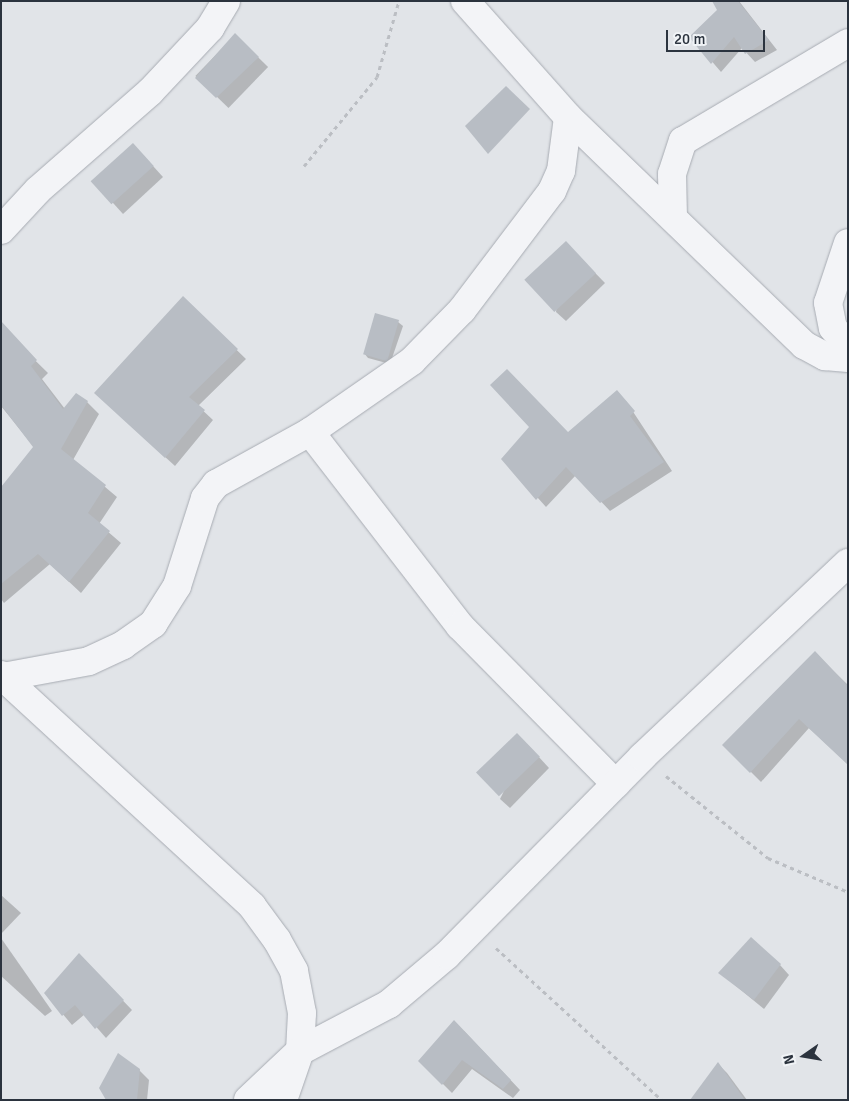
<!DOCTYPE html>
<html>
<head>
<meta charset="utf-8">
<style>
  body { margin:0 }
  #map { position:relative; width:849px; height:1101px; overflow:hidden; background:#e1e4e8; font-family:Signika,sans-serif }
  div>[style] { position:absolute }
  .shadow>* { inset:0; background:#0003; transform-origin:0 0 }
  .building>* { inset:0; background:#b8bdc4; transform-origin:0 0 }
  .path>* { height:3px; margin-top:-1.5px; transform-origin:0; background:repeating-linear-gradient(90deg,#bbbec3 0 4px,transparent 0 8px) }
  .roads { filter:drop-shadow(0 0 1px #a7abb2) drop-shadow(0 0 1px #a7abb2) }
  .street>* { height:28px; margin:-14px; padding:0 14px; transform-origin:14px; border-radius:14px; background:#f3f4f7 }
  span { translate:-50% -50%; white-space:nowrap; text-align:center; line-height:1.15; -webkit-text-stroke:4.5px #f0f3f6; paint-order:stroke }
  .frame { position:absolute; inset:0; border:2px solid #2b333e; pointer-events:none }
  .north { position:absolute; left:779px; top:1031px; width:50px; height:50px; -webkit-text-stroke:4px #f0f3f6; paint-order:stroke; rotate:257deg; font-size:14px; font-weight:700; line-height:20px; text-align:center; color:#2b333e }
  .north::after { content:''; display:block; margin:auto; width:18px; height:22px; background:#2b333e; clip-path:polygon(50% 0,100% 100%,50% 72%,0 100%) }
  .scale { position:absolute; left:666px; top:30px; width:99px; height:22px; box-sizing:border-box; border:2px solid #2b333e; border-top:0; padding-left:6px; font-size:15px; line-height:18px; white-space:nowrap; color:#2b333e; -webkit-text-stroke:4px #f0f3f6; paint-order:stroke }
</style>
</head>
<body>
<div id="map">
  <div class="shadow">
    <i style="clip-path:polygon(713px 1px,739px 1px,777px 50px,755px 62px,742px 48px,721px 72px,691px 37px,719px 11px)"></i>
    <i style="left:235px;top:35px;width:46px;height:57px;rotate:44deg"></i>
    <i style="clip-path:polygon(143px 155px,163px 177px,123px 214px,94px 182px)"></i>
    <i style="clip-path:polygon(566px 243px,605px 283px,566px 321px,556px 312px)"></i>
    <i style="clip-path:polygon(183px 298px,246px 359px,198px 406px,213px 420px,175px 466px,105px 402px)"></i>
    <i style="clip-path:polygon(398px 322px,403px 326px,390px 364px,368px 358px,364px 353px)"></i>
    <i style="clip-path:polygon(1px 327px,48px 373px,42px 379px,65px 409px,87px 402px,99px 414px,73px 460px,117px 497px,99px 524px,121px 543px,81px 593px,50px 564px,4px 603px,1px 599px,1px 534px,34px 447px,1px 406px)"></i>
    <i style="clip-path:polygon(626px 401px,672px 471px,610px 511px,576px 475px,546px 507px,503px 459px,568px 434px)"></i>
    <i style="clip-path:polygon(815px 653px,848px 685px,848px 764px,809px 728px,761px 782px,724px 745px)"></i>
    <i style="clip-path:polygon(527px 744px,549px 768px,510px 808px,500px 799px)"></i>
    <i style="clip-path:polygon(1px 895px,21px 913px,1px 934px)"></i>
    <i style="clip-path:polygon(1px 938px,52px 1011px,45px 1016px,1px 976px)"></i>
    <i style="clip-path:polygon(79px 955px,132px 1010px,106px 1038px,85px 1014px,72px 1025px,45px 993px)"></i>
    <i style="clip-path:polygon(780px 965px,789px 975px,764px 1009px,720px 973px)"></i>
    <i style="clip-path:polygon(464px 1031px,520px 1090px,513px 1098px,472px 1069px,452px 1093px,420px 1061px)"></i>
    <i style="clip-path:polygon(718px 1064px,727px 1073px,747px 1100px,691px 1100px)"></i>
    <i style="clip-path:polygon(139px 1070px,149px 1080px,147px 1100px,108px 1100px)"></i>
  </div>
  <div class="building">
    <i style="clip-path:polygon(712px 1px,738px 1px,769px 40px,745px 54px,734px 37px,711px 64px,689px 37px,717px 10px)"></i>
    <i style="clip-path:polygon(235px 33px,259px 57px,216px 98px,195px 78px)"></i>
    <i style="clip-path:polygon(506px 86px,530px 109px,488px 154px,465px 126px)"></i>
    <i style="left:133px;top:143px;width:31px;height:57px;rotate:48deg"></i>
    <i style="left:566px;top:241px;width:44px;height:57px;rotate:47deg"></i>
    <i style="clip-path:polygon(183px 296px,238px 349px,189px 397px,205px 410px,165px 458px,94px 393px)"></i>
    <i style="left:375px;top:313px;width:25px;height:43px;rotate:16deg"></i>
    <i style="clip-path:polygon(1px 321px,37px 360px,31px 366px,63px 409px,76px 393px,88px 401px,61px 449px,106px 485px,88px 513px,110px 531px,69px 582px,38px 554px,1px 584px,1px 487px,33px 447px,1px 405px)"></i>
    <i style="clip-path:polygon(507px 369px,568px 432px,617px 390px,635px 411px,630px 416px,664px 462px,600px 503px,566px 467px,536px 500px,501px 459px,529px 427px,490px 385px)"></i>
    <i style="clip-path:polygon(815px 651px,848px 686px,848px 765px,799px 719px,750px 773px,722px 745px)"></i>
    <i style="left:517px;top:733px;width:33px;height:57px;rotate:46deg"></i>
    <i style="clip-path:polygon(751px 937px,781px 964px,754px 1000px,718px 973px)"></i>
    <i style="clip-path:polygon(79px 953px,124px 1000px,95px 1029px,75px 1005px,62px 1016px,44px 993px)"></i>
    <i style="clip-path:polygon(454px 1020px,511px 1080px,503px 1089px,462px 1060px,442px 1085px,418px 1061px)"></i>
    <i style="clip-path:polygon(118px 1053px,140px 1069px,137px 1100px,106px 1100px,99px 1088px)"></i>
    <i style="clip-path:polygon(718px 1062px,745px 1100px,690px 1100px)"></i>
  </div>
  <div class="path">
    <i style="left:304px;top:166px;width:115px;rotate:-50.6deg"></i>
    <i style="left:377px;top:77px;width:79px;rotate:-73.9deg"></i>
    <i style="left:666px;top:776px;width:131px;rotate:38.8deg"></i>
    <i style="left:768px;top:858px;width:87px;rotate:23deg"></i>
    <i style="left:496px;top:948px;width:225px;rotate:42.5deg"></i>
  </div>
  <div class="roads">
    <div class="street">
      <i style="left:465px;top:1px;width:155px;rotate:48.4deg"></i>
      <i style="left:568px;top:117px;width:328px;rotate:44deg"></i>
      <i style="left:804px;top:345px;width:24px;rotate:28deg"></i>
      <i style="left:825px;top:356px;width:23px;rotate:5deg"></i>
      <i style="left:673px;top:218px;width:44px;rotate:-91.3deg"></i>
      <i style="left:672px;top:174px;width:35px;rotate:-72deg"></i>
      <i style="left:683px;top:141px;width:192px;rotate:-30.7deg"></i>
      <i style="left:1px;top:230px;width:54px;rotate:-47.2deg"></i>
      <i style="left:38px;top:190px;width:149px;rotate:-41.2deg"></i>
      <i style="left:150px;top:92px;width:88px;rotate:-46.8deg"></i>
      <i style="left:210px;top:28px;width:31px;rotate:-59deg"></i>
      <i style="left:848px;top:243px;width:63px;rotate:108.4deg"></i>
      <i style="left:828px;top:303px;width:25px;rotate:79deg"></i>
      <i style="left:833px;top:328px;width:23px;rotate:49deg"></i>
      <i style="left:310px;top:432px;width:245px;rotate:52.3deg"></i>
      <i style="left:460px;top:626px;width:222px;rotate:45.4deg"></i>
      <i style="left:1px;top:675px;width:341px;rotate:42.6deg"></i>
      <i style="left:252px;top:906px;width:42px;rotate:53.7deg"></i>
      <i style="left:277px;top:940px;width:35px;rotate:61deg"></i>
      <i style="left:294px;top:971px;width:43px;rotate:79.2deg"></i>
      <i style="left:302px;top:1013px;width:38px;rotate:93deg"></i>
      <i style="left:300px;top:1051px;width:52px;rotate:109.1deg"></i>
      <i style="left:3px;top:677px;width:87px;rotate:-10.5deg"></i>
      <i style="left:89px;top:661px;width:38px;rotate:-25deg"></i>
      <i style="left:123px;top:645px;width:37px;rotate:-35deg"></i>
      <i style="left:153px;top:624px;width:45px;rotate:-57.7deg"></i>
      <i style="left:177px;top:586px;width:92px;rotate:-72.3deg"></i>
      <i style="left:205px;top:498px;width:18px;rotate:-52deg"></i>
      <i style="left:216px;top:484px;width:107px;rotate:-29deg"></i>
      <i style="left:310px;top:432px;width:124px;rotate:-34.8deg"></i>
      <i style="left:412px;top:361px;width:71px;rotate:-45.6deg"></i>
      <i style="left:462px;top:310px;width:149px;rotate:-52.9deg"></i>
      <i style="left:552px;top:191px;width:22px;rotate:-66deg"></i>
      <i style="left:561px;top:171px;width:54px;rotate:-82.6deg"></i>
      <i style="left:248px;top:1100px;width:71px;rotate:-43.3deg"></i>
      <i style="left:300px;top:1051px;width:101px;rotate:-27.8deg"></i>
      <i style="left:389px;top:1004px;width:76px;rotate:-40.2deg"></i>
      <i style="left:447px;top:955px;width:278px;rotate:-45.4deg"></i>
      <i style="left:642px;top:757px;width:283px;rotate:-43.3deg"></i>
    </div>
  </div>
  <div class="frame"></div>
  <div class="north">N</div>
  <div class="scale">20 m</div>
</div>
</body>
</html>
